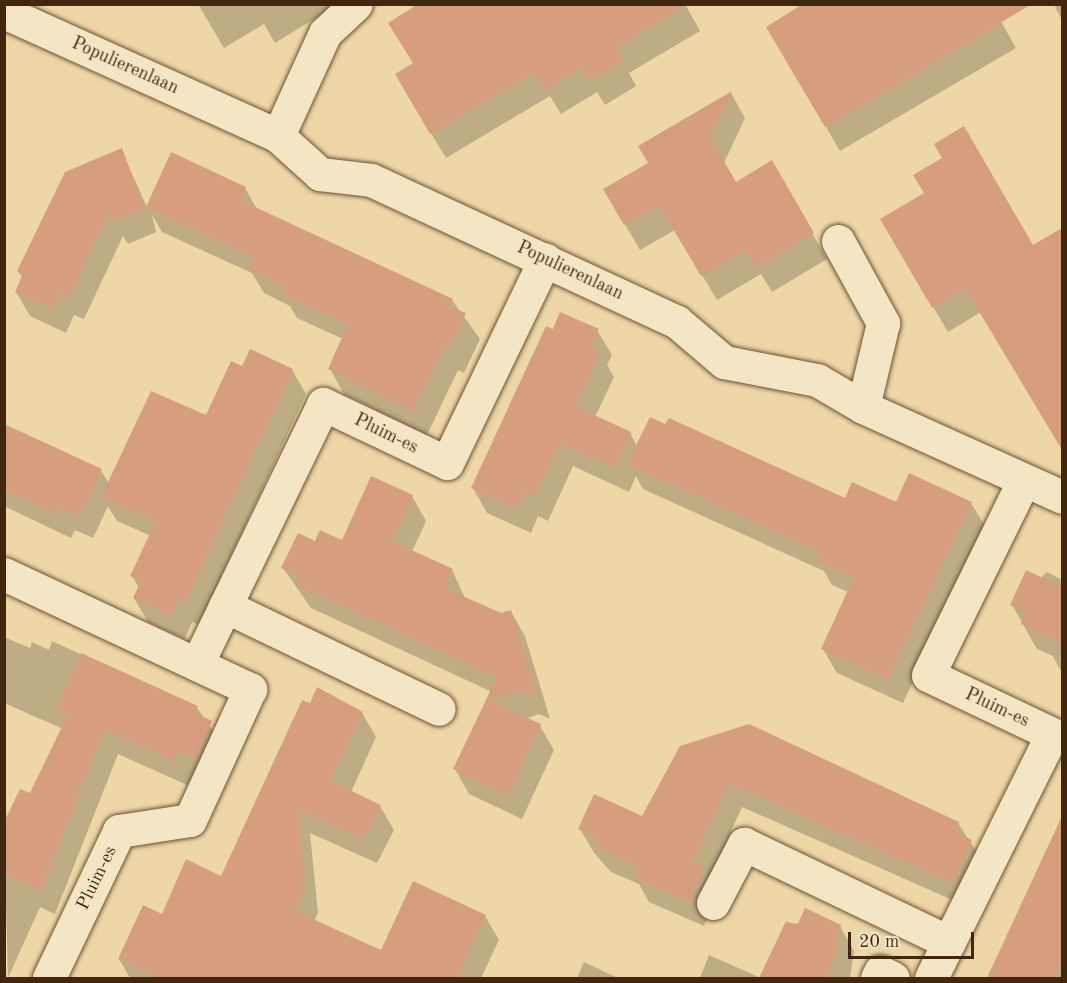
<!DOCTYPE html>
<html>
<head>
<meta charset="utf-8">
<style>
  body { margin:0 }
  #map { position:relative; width:1067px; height:983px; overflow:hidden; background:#eed7a6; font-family:"Old Standard TT",serif }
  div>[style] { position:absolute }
  .shadow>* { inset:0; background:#0003 }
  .building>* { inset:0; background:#d69d7f }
  .roads { filter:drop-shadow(0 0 2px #6d5336) drop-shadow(0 0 2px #6d5336) }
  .minor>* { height:33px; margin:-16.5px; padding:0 16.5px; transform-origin:16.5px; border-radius:16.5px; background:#f4e5c5 }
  span { translate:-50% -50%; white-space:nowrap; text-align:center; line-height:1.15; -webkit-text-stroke:4.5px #f4e5c5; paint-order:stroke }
  .street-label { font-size:18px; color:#422710 }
  .frame { position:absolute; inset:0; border:6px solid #422710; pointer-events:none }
  .scale { position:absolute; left:848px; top:932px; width:126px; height:27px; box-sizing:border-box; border:3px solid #422710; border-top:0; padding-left:8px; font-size:18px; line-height:21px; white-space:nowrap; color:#422710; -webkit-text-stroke:4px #f4e5c5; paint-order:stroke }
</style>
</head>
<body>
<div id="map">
  <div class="shadow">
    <i style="clip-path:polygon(198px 4px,330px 4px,332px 8px,275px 43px,264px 24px,224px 48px)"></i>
    <i style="clip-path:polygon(685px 4px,700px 31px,629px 73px,636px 86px,605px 105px,597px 92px,561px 114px,550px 96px,446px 158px,411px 100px)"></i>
    <i style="clip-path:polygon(991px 4px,1016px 48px,840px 151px,768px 28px)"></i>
    <i style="clip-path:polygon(1062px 4px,1062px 20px,1055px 7px)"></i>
    <i style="clip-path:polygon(731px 93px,745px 118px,724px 163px,736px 184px,771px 162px,827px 259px,772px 292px,761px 274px,717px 300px,675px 230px,640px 250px,605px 190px,650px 164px,640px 147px)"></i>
    <i style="clip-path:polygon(121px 150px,147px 207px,245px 188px,257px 209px,452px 300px,480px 339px,464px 373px,458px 370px,427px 435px,344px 394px,330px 369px,343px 339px,297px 318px,290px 306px,264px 293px,252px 273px,162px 232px,152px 215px,156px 232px,128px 244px,123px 236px,84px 319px,74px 315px,66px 333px,30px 316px,16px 292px,23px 279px,18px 271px)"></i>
    <i style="clip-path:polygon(882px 220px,1032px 248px,1062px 230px,1062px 448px,981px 312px,948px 332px)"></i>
    <i style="clip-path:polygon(597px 330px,612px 355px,607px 365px,614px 377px,595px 417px,630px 433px,637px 446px,846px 500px,971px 503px,986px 528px,903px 703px,837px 673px,823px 649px,848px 592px,832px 585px,824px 571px,643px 489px,636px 476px,629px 492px,573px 466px,548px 521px,538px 516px,531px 533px,487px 513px,473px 488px,554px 331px)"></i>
    <i style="clip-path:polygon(243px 368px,292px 370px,306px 394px,199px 625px,192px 622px,185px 639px,148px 622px,134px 598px,139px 588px,132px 576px,151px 536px,117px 521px,108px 506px,93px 538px,75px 530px,71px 538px,4px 506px,4px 426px,101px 470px,109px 484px,207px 417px)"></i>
    <i style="clip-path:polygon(412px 496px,426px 521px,412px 552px,452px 570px,465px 598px,501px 615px,511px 612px,525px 636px,550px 719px,539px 714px,525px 719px,540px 726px,554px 750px,522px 819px,469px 794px,455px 769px,492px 692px,311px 608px,283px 568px,316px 543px,343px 542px)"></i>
    <i style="clip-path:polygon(1047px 572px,1062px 580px,1062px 673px,1053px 656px,1037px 649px,1012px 605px)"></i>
    <i style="clip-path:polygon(4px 637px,30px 648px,32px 642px,49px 650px,52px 641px,197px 708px,225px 747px,210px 782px,193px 774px,187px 785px,118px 754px,55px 914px,40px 907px,8px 978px,4px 825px,31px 795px,63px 729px,4px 703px)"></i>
    <i style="clip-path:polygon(362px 713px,376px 737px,351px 792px,380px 806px,394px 830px,377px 863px,310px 833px,318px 913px,314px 921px,382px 951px,485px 916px,499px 940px,481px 978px,130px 978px,119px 959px,163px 916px,222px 878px)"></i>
    <i style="clip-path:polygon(681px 747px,958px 823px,985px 865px,966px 906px,742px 807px,710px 878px,718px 893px,704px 926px,649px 902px,639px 884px,611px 872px,594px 853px,580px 829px,643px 818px)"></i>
    <i style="clip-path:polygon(1062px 817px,1062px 978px,997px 978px,992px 971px)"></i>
    <i style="clip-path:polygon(787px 923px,840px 926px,854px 951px,850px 978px,700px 978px,709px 955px,761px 978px)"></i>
    <i style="clip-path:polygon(584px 962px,618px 978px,577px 978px)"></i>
  </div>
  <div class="building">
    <i style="clip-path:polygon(418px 4px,686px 4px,615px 48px,623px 60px,589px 80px,581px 67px,545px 90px,534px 72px,430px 134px,395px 74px,413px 63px,388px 23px)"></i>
    <i style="clip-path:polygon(803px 4px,1032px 4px,825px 127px,766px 27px)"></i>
    <i style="clip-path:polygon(732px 91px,710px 137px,736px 182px,772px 160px,814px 233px,756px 267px,746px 250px,701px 276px,659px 205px,624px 225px,603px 189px,648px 163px,638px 146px)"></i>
    <i style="clip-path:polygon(964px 126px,1033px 245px,1062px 228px,1062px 450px,965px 288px,932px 308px,880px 219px,924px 193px,913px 175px,942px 158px,934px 144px)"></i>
    <i style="clip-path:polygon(122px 148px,144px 208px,112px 221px,109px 212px,70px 296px,61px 292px,52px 309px,15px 292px,23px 274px,17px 271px,65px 172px)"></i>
    <i style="clip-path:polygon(171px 152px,246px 187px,240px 200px,453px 299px,449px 306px,466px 313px,449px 349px,444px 346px,413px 411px,328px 369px,348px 324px,281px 293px,285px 286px,248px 269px,253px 257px,146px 207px)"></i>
    <i style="clip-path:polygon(560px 312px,599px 329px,590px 346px,601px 351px,575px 406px,631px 432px,615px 468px,559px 443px,534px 497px,524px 492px,516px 509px,471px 488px,546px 326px,553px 329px)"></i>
    <i style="clip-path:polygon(250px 349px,293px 369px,185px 602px,178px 599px,171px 616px,133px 598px,141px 581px,130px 576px,156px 521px,101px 497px,151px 391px,206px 415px,231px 361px,242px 366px)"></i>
    <i style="clip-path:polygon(650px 417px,665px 424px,669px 418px,845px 498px,852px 482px,896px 502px,909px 473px,972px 502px,888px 679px,821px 649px,854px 577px,816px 561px,820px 552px,627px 464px)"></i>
    <i style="clip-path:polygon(4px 424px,102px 469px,80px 516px,61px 508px,58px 515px,4px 490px)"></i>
    <i style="clip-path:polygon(371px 476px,413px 495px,392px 541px,453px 569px,445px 588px,501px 613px,511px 610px,538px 696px,524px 690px,490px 701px,541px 724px,508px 796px,453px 769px,497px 677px,295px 584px,299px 577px,281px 568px,298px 533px,315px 541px,320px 530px,342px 540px)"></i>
    <i style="clip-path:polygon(1026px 570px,1062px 587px,1062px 643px,1021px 624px,1026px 613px,1010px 605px)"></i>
    <i style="clip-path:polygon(81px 653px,198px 706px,195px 713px,212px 721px,195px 758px,178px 750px,173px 761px,104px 729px,41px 890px,4px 873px,4px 822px,20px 789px,30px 793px,68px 714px,56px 708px)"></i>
    <i style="clip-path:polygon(317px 687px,363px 712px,330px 781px,381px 805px,363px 839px,298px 810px,305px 887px,295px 911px,381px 950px,413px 881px,486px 915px,457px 978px,159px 978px,118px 959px,143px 905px,162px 914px,186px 859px,221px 876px,302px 700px,310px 703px)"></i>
    <i style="clip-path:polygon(749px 724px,959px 822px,955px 832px,972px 840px,952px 883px,729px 783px,693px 862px,705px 867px,690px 902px,634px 877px,638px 866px,596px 848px,600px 840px,578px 829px,594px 794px,642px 816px,680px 746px)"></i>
    <i style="clip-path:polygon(1062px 816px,1062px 958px,1053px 978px,987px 978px)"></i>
    <i style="clip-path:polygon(805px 908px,841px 925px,834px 943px,840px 946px,825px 978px,759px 978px,786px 921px,797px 926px)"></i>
  </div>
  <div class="roads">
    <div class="minor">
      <i style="left:4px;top:12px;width:301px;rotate:24.3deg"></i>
      <i style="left:278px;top:136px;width:57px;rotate:42.1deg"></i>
      <i style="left:320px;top:174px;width:51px;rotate:6.7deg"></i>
      <i style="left:371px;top:180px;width:337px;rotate:24.9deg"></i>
      <i style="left:677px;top:322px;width:62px;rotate:40.4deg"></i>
      <i style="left:724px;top:362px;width:95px;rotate:11deg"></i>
      <i style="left:817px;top:380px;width:53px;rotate:30.4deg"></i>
      <i style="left:863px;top:407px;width:218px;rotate:24.3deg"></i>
      <i style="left:278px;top:136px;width:113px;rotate:-65.5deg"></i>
      <i style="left:325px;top:33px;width:42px;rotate:-43.1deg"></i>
      <i style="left:838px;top:241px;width:94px;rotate:61.2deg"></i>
      <i style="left:883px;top:323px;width:86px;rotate:103.4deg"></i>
      <i style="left:4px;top:574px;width:272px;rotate:25.1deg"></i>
      <i style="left:250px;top:689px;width:144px;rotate:114.6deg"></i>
      <i style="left:190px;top:820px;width:72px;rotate:171.2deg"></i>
      <i style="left:119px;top:831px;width:163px;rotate:115.5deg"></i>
      <i style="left:225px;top:606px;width:237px;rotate:25.7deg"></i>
      <i style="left:197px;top:664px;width:289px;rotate:-64.1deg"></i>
      <i style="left:323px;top:404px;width:137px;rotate:25.4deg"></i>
      <i style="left:447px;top:463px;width:226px;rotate:-64.3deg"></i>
      <i style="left:713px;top:903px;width:67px;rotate:-62.3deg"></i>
      <i style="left:744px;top:844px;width:227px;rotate:25.6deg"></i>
      <i style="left:877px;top:978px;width:7px;rotate:-63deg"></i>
      <i style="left:880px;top:972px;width:14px;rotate:25deg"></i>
      <i style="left:931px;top:978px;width:272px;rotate:-63.6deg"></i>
      <i style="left:1052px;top:734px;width:137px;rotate:-154.6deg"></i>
      <i style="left:928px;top:675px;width:217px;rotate:-63.8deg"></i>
    </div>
  </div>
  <div class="street-label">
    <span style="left:125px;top:66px;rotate:24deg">Populierenlaan</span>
    <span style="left:570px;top:271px;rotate:25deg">Populierenlaan</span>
    <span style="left:386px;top:434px;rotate:26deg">Pluim-es</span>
    <span style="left:997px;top:708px;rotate:25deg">Pluim-es</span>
    <span style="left:97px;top:878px;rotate:-64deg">Pluim-es</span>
  </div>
  <div class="frame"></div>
  <div class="scale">20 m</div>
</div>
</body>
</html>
